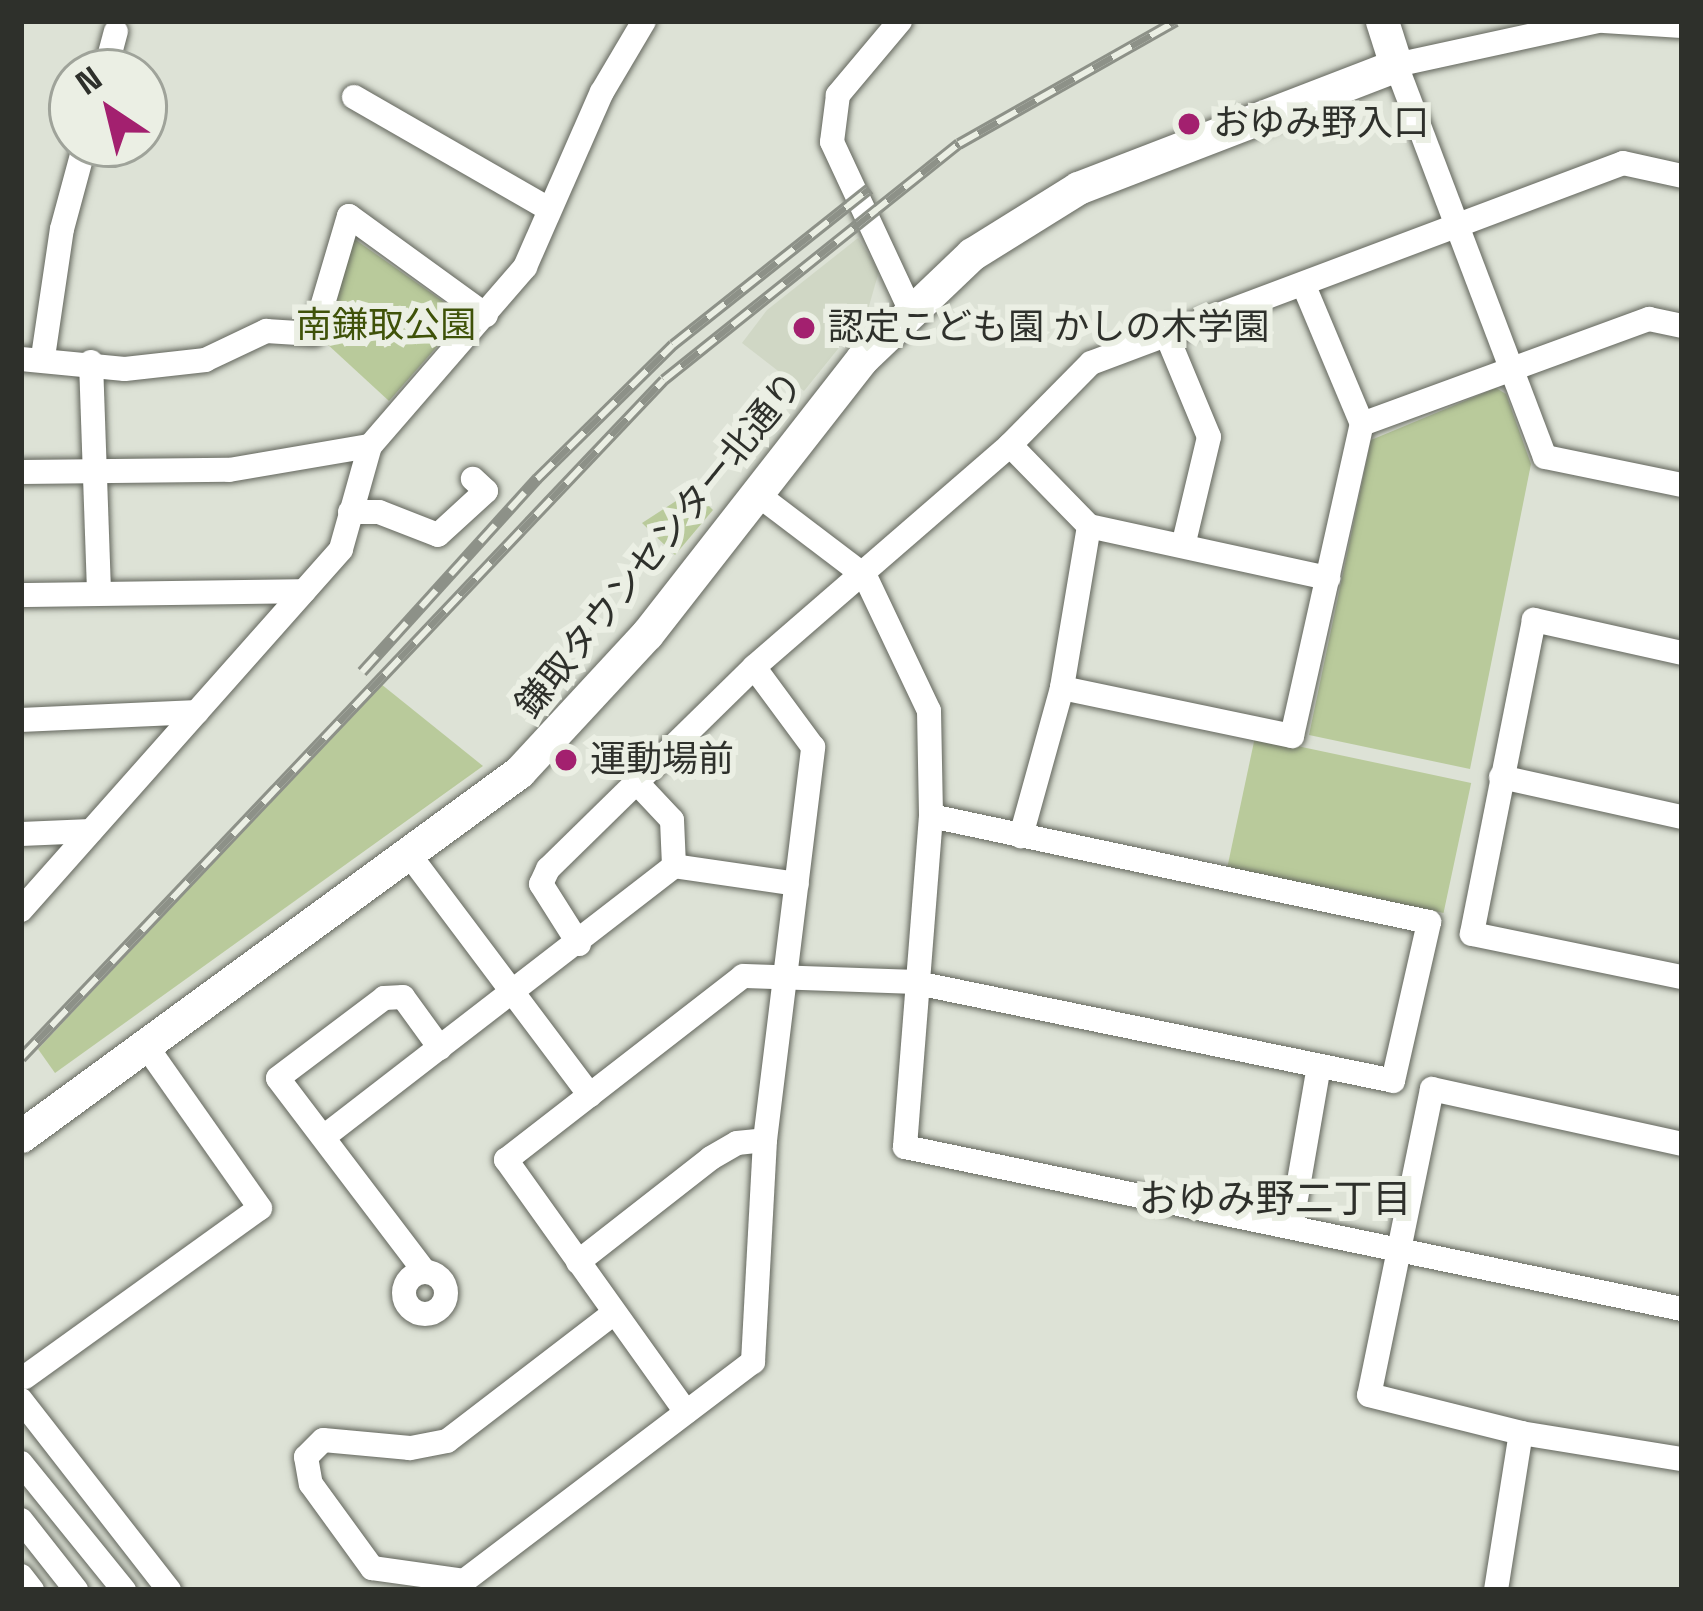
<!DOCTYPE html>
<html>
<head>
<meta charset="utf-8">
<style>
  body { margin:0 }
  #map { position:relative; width:1703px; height:1611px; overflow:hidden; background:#dde2d6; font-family:"Space Grotesk","Noto Sans JP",sans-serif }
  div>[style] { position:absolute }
  .built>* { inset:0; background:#d0d7c5 }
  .green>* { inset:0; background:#b9ca9b; transform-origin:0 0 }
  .roads { filter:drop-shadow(0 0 3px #62655c) drop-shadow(0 0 3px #62655c) }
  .minor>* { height:24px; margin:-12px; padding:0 12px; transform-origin:12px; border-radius:12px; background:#fff }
  .minor>.ring { margin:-12px; padding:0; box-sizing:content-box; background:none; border:24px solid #fff; border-radius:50% }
  .major>* { height:33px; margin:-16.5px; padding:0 16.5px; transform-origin:16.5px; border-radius:16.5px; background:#fff }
  .rail>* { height:12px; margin-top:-6px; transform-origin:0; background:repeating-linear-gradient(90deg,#ebefe4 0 22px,#8d9188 0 44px); box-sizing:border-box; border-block:3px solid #8d9188 }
  .dots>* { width:33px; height:33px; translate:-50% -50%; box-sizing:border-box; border:6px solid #ebefe4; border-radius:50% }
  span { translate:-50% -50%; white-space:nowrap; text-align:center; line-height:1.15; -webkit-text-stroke:12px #ebefe4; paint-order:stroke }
  .poi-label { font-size:36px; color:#2e302b }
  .left { translate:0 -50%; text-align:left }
  .park-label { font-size:36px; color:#3f5209 }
  .street-label { font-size:36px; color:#2e302b }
  .neighbourhood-label { font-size:39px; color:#2e302b }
  .frame { position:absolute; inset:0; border:24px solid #2e302b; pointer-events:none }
  .north { position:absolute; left:48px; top:48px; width:120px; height:120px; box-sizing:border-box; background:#ebefe4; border:3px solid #9fa39a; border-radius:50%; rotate:325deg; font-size:33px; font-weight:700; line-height:48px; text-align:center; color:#2e302b }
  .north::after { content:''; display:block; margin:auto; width:42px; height:54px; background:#a3206f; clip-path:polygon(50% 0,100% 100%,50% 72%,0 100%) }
</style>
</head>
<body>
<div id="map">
  <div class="built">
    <i style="clip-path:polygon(858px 238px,879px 271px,867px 313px,804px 391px,742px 343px,767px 310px)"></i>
  </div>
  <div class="green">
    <i style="clip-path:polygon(353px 238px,464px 316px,389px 401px,326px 343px)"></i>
    <i style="clip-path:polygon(1496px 388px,1506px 394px,1531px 464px,1470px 769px,1309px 735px,1371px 440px)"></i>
    <i style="clip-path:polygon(693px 490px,713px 510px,675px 555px,642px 523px)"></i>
    <i style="clip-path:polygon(381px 684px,483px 766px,55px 1073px,38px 1049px)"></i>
    <i style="left:1255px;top:737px;width:221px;height:133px;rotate:12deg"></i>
  </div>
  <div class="roads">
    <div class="minor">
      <i style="left:900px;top:21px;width:97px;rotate:130deg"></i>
      <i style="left:838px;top:95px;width:47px;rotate:97.3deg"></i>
      <i style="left:832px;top:142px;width:182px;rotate:65deg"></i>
      <i style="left:1598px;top:21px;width:207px;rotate:167.7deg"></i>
      <i style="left:1396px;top:65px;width:419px;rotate:69.2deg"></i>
      <i style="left:1545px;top:457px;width:140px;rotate:11.6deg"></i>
      <i style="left:1604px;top:21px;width:78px;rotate:3.7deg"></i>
      <i style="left:105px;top:72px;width:42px;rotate:-75deg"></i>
      <i style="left:354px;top:97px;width:223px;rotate:29.9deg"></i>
      <i style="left:1304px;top:286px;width:150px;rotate:67.2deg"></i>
      <i style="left:1167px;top:336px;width:109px;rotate:67.4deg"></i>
      <i style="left:1209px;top:437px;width:112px;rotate:103.4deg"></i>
      <i style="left:43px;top:357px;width:129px;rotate:-81.6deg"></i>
      <i style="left:62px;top:229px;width:88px;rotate:-74.9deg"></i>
      <i style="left:21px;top:359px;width:104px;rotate:5.5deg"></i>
      <i style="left:125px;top:369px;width:81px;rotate:-6.4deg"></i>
      <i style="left:205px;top:360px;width:68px;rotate:-25.4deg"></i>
      <i style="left:266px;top:331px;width:48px;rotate:3.6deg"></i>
      <i style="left:314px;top:334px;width:123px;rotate:-73.5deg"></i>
      <i style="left:349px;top:216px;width:169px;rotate:35.9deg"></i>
      <i style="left:91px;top:362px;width:231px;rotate:88deg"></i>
      <i style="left:1010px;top:445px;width:113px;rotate:45.7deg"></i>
      <i style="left:1089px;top:526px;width:164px;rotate:99.5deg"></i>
      <i style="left:1062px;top:688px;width:154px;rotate:105.5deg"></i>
      <i style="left:21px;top:472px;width:208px;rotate:-0.6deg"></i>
      <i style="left:229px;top:470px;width:143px;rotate:-9.7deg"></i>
      <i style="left:757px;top:494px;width:136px;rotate:37.2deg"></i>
      <i style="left:865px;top:576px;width:149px;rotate:64.6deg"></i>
      <i style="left:929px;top:711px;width:105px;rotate:88.9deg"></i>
      <i style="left:931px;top:816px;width:332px;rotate:94.5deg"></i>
      <i style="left:905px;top:1147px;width:794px;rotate:11.78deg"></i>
      <i style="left:350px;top:512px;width:29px"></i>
      <i style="left:379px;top:512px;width:63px;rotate:21.3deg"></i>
      <i style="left:438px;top:535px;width:65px;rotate:-42.5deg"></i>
      <i style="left:486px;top:491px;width:18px;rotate:-137deg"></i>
      <i style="left:1089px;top:526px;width:245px;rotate:12.3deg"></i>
      <i style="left:21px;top:595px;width:283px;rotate:-0.8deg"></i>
      <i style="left:1682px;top:653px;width:152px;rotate:-167.4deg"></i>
      <i style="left:1534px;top:620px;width:320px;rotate:101.2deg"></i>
      <i style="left:1472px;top:934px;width:214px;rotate:11.6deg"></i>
      <i style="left:1062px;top:688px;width:235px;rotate:11.8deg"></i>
      <i style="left:1292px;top:736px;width:320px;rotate:-77.4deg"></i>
      <i style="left:1362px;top:424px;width:306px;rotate:-20.1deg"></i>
      <i style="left:1649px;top:319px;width:34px;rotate:12deg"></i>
      <i style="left:21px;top:720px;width:176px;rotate:-2.6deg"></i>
      <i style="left:1501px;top:777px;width:185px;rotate:12.5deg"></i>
      <i style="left:639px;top:785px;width:48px;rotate:46.7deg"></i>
      <i style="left:672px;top:820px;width:46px;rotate:87.5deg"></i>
      <i style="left:21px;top:834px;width:70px;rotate:-2.5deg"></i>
      <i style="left:411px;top:857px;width:298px;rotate:53.1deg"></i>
      <i style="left:21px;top:910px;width:482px;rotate:-48.4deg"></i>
      <i style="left:341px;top:549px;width:107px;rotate:-74.3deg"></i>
      <i style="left:370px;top:446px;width:237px;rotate:-49.1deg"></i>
      <i style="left:525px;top:267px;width:191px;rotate:-66.3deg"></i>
      <i style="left:602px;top:92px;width:82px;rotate:-59.4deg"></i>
      <i style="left:579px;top:944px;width:71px;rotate:-122.3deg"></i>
      <i style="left:541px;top:884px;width:17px;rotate:-65deg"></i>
      <i style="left:548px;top:869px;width:289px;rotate:-44.4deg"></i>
      <i style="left:754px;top:667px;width:339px;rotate:-40.9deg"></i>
      <i style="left:1010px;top:445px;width:115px;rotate:-45.4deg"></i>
      <i style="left:1091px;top:363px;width:568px;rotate:-20.6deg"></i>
      <i style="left:1623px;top:163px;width:60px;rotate:12.4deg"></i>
      <i style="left:325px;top:1136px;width:441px;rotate:-37.7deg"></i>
      <i style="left:674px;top:866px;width:124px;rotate:8.3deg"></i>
      <i style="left:1682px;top:1144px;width:256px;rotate:-167.6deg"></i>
      <i style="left:1432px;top:1089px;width:312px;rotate:101.6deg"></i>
      <i style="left:1369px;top:1395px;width:157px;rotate:14deg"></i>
      <i style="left:1521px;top:1433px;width:163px;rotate:9.2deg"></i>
      <i style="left:1292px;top:1222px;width:158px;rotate:-80.2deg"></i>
      <i style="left:578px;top:1262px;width:169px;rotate:-38deg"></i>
      <i style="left:711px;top:1158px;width:30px;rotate:-30deg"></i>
      <i style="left:737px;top:1143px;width:28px;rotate:-6deg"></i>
      <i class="ring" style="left:404px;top:1272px;width:18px;height:18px"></i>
      <i style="left:425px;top:1272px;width:243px;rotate:-127.2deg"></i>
      <i style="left:278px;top:1078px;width:133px;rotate:-37deg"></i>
      <i style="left:384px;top:998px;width:19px;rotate:-3deg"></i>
      <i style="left:403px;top:997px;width:63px;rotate:54deg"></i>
      <i style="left:614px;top:1313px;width:210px;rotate:142.5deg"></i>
      <i style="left:447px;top:1441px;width:38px;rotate:169deg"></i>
      <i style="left:410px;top:1448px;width:87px;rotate:-174.7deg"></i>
      <i style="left:323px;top:1440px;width:24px;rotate:135deg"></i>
      <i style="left:306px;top:1457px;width:27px;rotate:80deg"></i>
      <i style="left:311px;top:1484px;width:104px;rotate:54deg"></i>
      <i style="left:372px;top:1568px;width:93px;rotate:8deg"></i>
      <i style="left:464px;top:1581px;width:363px;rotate:-37.2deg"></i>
      <i style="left:753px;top:1362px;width:222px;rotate:-86.9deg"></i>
      <i style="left:765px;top:1140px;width:396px;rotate:-83deg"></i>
      <i style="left:813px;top:747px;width:99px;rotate:-126.4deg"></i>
      <i style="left:25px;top:1377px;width:289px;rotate:-35.7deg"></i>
      <i style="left:260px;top:1208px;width:197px;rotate:-125.1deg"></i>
      <i style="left:21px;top:1400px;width:241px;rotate:52.1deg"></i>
      <i style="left:686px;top:1412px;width:310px;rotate:-125.5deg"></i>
      <i style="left:506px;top:1160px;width:300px;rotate:-37.8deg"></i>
      <i style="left:743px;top:976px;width:169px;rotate:2deg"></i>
      <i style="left:912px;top:982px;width:491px;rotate:11.6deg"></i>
      <i style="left:1393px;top:1081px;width:163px;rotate:-77.2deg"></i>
      <i style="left:1429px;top:922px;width:509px;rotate:-167.98deg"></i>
      <i style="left:21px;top:1463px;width:164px;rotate:51deg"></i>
      <i style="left:21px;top:1520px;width:89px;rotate:51.8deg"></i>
      <i style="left:21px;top:1576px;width:18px;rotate:52deg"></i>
      <i style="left:1496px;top:1590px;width:159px;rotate:-81deg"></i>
    </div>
    <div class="major">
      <i style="left:21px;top:1136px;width:617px;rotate:-36.16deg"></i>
      <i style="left:519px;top:772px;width:188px;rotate:-47.2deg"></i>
      <i style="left:647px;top:634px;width:349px;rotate:-52deg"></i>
      <i style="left:862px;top:359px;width:152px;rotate:-43.7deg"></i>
      <i style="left:972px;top:254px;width:125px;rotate:-31.9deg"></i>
      <i style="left:1078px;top:188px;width:341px;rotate:-21.1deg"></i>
      <i style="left:1396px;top:65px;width:46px;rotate:-107.7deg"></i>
    </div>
  </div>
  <div class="rail">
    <i style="left:362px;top:672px;width:261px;rotate:-47.8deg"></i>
    <i style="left:537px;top:479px;width:191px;rotate:-44.6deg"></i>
    <i style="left:673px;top:345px;width:251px;rotate:-38.5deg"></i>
    <i style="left:21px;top:1058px;width:934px;rotate:-46.52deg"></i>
    <i style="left:664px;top:380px;width:378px;rotate:-38.7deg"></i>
    <i style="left:959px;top:144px;width:249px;rotate:-29.5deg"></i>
  </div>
  <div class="dots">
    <i style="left:1189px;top:124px;background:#a3206f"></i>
    <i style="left:804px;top:328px;background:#a3206f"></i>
    <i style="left:566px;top:760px;background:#a3206f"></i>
  </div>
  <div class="poi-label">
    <span class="left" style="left:1213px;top:124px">おゆみ野入口</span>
    <span class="left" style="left:828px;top:328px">認定こども園 かしの木学園</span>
    <span class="left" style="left:590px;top:760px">運動場前</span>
  </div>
  <div class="park-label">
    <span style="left:386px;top:326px">南鎌取公園</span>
  </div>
  <div class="street-label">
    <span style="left:660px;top:545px;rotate:-51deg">鎌取タウンセンター北通り</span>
  </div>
  <div class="neighbourhood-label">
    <span style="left:1275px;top:1199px">おゆみ野二丁目</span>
  </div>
  <div class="frame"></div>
  <div class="north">N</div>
</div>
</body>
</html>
